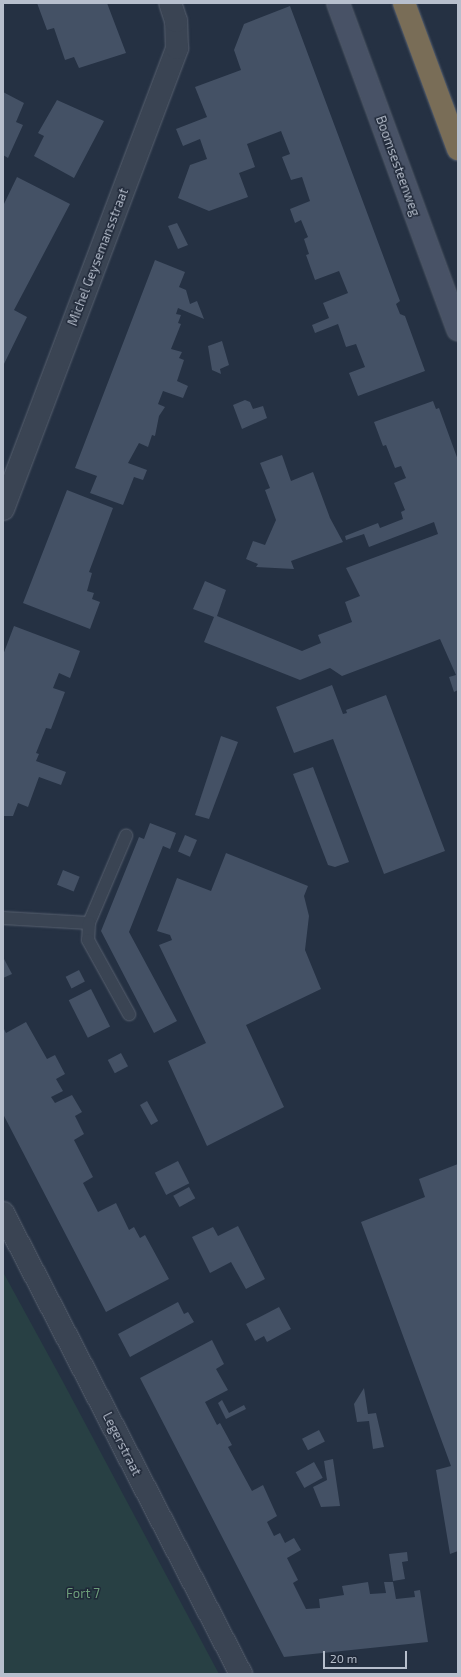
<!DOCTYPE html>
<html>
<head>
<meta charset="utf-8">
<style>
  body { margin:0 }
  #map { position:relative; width:461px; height:1677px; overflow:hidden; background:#253143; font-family:"Exo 2",sans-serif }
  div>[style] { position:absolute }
  .green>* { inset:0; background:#284044 }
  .building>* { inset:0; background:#445165; transform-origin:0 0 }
  .roads { filter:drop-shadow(0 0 1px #586170) drop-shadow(0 0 1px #586170) }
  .lane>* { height:12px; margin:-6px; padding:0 6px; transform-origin:6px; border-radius:6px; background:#3a4453 }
  .street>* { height:22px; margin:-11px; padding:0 11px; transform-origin:11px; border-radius:11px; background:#3a4453 }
  .secondary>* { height:22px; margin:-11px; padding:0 11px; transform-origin:11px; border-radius:11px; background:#485266 }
  .highway>* { height:22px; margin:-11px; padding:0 11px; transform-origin:11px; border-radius:11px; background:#796d57 }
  span { translate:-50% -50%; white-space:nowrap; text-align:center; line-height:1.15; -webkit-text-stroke:3px #1f2838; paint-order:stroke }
  .street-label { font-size:13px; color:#b7bfcd }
  .park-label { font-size:13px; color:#6d9e7a }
  .frame { position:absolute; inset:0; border:4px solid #b7bfcd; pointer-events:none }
  .scale { position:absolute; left:323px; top:1651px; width:84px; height:18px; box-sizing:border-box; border:2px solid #b7bfcd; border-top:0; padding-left:5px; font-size:12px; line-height:14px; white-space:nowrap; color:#b7bfcd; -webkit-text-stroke:3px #1f2838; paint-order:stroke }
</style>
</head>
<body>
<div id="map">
  <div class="green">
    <i style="clip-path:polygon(3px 1272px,62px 1380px,219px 1674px,3px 1674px)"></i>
  </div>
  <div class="building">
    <i style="clip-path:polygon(37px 3px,107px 3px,126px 53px,79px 68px,74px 57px,65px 60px,54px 28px,47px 30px)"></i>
    <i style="clip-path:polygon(290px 6px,400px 301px,396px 304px,400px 314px,405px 316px,425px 371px,358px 396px,349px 373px,365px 367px,356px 344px,346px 347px,338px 324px,315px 333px,312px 325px,329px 318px,323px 303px,348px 293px,339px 271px,315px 280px,306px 255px,309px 254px,304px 239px,308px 237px,301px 220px,295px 223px,290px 209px,310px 201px,302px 177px,291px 180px,282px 157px,290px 154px,281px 131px,247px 144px,255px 167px,239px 173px,248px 197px,209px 211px,178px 198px,190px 165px,207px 159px,200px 139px,183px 146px,176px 129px,207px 117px,195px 87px,241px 70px,234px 50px,244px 24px)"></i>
    <i style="clip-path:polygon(3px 92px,24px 103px,16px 122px,23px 125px,8px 158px,3px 155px)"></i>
    <i style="clip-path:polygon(57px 100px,104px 121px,74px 178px,34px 156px,44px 136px,38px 133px)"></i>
    <i style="clip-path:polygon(17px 177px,70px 204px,14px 310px,27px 317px,3px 366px,3px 206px)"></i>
    <i style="clip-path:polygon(177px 223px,188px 245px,178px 249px,168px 226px)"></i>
    <i style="clip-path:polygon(155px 260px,185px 272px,179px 287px,186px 290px,190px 304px,197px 301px,204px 319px,178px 308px,176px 314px,181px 315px,178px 323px,181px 324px,171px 349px,182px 352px,179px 358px,184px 360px,177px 381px,188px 386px,183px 398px,163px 391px,158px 404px,165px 407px,159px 416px,155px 436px,152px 435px,148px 447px,139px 443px,128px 463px,147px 470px,143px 480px,134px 477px,123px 505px,90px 493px,97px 476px,75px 468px)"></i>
    <i style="clip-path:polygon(222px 341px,229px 365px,220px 369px,221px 374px,212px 370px,208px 346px)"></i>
    <i style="clip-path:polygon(245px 400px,250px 402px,253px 409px,263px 406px,267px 418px,242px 429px,233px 405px)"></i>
    <i style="clip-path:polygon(433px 401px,436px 409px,439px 408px,458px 460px,458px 690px,454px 692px,449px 677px,456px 675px,440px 639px,342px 676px,330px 668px,300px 680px,204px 642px,214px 617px,193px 609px,205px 581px,226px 590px,217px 616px,302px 651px,321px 643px,318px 635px,352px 622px,345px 602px,360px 596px,346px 568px,438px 534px,434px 522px,369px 547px,364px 534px,346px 540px,345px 536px,378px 523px,380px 528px,403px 519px,401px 512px,405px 510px,394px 483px,406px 478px,401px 466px,395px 468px,386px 445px,383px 446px,374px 422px)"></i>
    <i style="clip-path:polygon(282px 455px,291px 481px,313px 472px,330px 518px,343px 542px,291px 561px,294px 569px,256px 567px,258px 564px,246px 559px,253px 541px,265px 545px,276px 520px,265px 490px,270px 488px,260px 463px)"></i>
    <i style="clip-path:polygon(67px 490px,113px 508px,89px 572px,92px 573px,87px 591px,94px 593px,92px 599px,100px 602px,90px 629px,23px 603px)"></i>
    <i style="clip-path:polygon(14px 626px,80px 651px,70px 678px,59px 673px,53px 688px,65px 692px,51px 729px,46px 728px,36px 753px,39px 754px,36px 761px,66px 772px,61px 785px,39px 777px,28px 807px,18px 803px,13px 816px,4px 816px,3px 820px,3px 655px)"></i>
    <i style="clip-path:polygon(332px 685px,343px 714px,347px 713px,346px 710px,386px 695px,445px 851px,384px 874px,333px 739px,294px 753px,276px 707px)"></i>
    <i style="clip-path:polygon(221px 736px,238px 742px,209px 819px,195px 815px)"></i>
    <i style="clip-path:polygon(313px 767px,349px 862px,335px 867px,328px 865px,293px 774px)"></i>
    <i style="clip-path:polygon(150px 823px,176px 833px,170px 849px,163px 846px,129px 932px,177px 1021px,154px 1033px,101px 931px,139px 837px,144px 839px)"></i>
    <i style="left:185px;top:835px;width:13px;height:18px;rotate:23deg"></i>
    <i style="clip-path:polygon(226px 853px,308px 886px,304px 896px,309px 916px,305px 950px,321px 989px,246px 1025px,284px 1107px,207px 1146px,168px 1061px,206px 1043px,159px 945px,172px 940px,170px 935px,157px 931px,177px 878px,211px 891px)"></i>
    <i style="left:63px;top:870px;width:18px;height:16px;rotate:22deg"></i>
    <i style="clip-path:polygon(3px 957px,12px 974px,3px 978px)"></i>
    <i style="left:79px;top:970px;width:13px;height:15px;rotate:63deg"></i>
    <i style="left:91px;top:989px;width:42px;height:25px;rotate:63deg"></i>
    <i style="clip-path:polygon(26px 1022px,47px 1059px,55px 1055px,65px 1074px,56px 1079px,63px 1091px,51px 1097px,55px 1103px,72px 1095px,82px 1112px,75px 1116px,84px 1134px,74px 1140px,93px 1177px,83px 1183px,98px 1212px,116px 1203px,129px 1230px,134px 1227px,140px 1238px,145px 1235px,169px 1279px,106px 1312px,3px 1114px,3px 1027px,6px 1033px)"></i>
    <i style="left:121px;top:1053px;width:15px;height:15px;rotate:62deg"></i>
    <i style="left:147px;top:1101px;width:23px;height:8px;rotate:61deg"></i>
    <i style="left:178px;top:1161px;width:25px;height:26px;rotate:63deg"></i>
    <i style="clip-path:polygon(458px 1164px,458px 1551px,450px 1554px,436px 1470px,451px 1466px,361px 1222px,425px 1197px,419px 1179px)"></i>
    <i style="left:189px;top:1187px;width:13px;height:18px;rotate:61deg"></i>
    <i style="clip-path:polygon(238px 1226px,265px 1279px,246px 1289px,231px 1262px,210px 1273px,192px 1237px,213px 1227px,218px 1236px)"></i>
    <i style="clip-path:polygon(178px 1302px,184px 1314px,188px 1312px,194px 1322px,130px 1357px,118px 1334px)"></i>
    <i style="clip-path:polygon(279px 1307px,291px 1329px,267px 1342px,264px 1336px,255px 1341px,246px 1324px)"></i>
    <i style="clip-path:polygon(212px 1340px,224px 1364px,216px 1369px,228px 1390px,205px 1402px,217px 1425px,220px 1423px,232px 1445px,228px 1447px,252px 1491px,263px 1485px,277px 1516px,267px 1522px,274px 1536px,280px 1533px,285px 1543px,294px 1538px,301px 1550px,287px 1558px,298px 1580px,293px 1583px,306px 1609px,320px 1608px,319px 1599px,344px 1595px,342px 1586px,368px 1582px,370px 1594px,386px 1593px,384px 1582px,393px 1582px,396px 1599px,415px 1597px,414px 1591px,420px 1590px,428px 1642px,284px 1657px,140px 1378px)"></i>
    <i style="clip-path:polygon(364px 1388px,368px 1414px,376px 1413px,384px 1447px,373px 1449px,369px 1421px,357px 1422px,354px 1404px)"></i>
    <i style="clip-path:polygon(222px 1400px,229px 1413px,244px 1405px,246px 1409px,226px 1419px,218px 1403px)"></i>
    <i style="left:319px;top:1430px;width:13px;height:19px;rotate:63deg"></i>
    <i style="clip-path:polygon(333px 1459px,340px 1506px,321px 1507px,313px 1487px,327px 1480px,324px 1461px)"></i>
    <i style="left:314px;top:1462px;width:18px;height:21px;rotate:61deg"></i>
    <i style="clip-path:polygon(407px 1552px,408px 1561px,402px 1562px,405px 1579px,393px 1581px,389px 1554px)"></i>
  </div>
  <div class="roads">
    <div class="lane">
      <i style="left:3px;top:918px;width:86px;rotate:3.3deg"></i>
      <i style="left:89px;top:923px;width:95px;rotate:-67deg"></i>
      <i style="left:89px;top:923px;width:17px;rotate:93deg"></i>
      <i style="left:88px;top:940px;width:85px;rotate:61deg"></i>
    </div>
    <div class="street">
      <i style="left:3px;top:509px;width:493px;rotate:-69.3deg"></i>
      <i style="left:177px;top:48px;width:27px;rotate:-92deg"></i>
      <i style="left:176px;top:21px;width:19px;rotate:-108deg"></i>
      <i style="left:3px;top:1213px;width:519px;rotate:62.69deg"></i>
    </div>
    <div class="secondary">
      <i style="left:338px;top:3px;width:348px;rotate:69.8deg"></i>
    </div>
    <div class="highway">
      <i style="left:404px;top:3px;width:156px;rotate:69.7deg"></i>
    </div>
  </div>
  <div class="street-label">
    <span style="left:398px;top:166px;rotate:70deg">Boomsesteenweg</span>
    <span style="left:98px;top:257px;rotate:-69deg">Michel Geysemansstraat</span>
    <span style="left:122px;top:1444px;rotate:63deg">Legerstraat</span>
  </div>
  <div class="park-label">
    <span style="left:83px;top:1593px">Fort 7</span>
  </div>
  <div class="frame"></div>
  <div class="scale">20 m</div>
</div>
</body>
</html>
